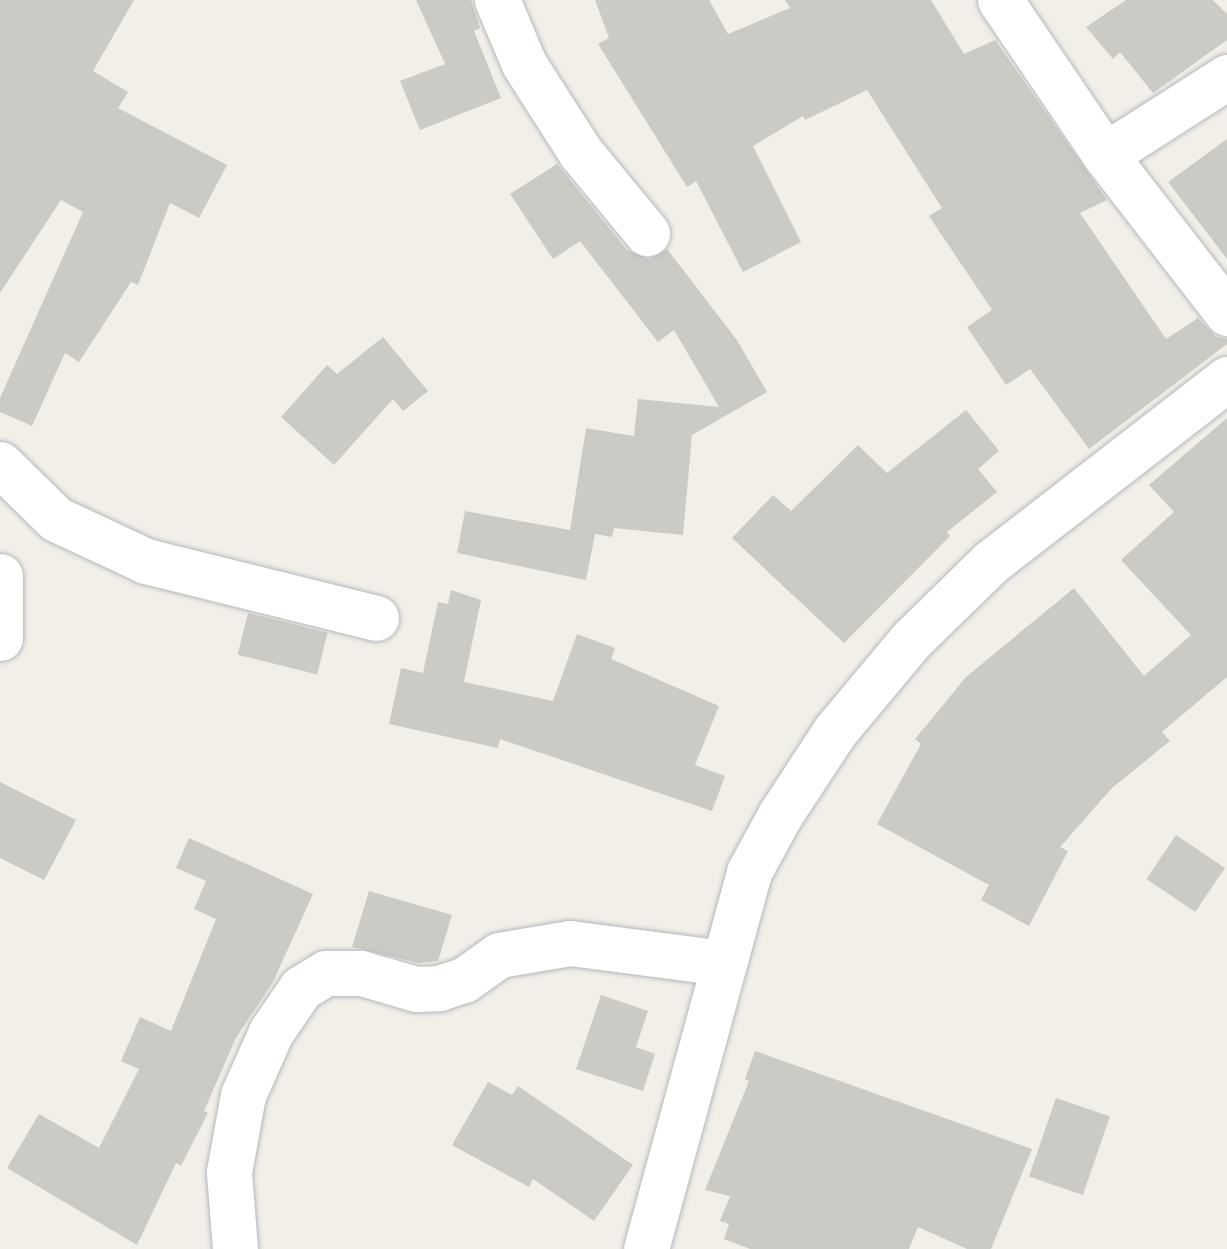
<!DOCTYPE html>
<html>
<head>
<meta charset="utf-8">
<style>
  body { margin:0 }
  #map { position:relative; width:1227px; height:1249px; overflow:hidden; background:#f1efe8; font-family:Rubik,sans-serif }
  div>[style] { position:absolute }
  .building>* { inset:0; background:#cccac5; transform-origin:0 0 }
  .roads { filter:drop-shadow(0 0 2px #b5b8bc) drop-shadow(0 0 2px #b5b8bc) }
  .minor>* { height:45px; margin:-22.5px; padding:0 22.5px; transform-origin:22.5px; border-radius:22.5px; background:#fff }
  span { translate:-50% -50%; white-space:nowrap; text-align:center; line-height:1.15; -webkit-text-stroke:8px #fff; paint-order:stroke }
</style>
</head>
<body>
<div id="map">
  <div class="building">
    <i style="clip-path:polygon(0 0,134px 0,93px 71px,128px 92px,118px 108px,227px 165px,199px 218px,170px 203px,138px 285px,131px 282px,79px 362px,65px 353px,32px 426px,0 412px,0 398px,83px 212px,61px 200px,0 293px)"></i>
    <i style="clip-path:polygon(416px 0,471px 0,480px 28px,474px 31px,501px 98px,420px 130px,400px 81px,445px 64px)"></i>
    <i style="clip-path:polygon(595px 0,709px 0,728px 34px,790px 8px,785px 0,931px 0,964px 54px,995px 40px,1107px 200px,1080px 213px,1166px 339px,1198px 318px,1216px 337px,1227px 339px,1227px 344px,1089px 449px,1030px 369px,1006px 385px,967px 327px,992px 310px,929px 216px,942px 208px,867px 90px,805px 120px,803px 116px,753px 146px,801px 242px,743px 272px,696px 181px,687px 187px,598px 44px,609px 38px)"></i>
    <i style="clip-path:polygon(1126px 0,1213px 0,1227px 14px,1227px 40px,1153px 93px,1120px 52px,1113px 59px,1086px 27px)"></i>
    <i style="clip-path:polygon(1227px 139px,1227px 259px,1168px 182px)"></i>
    <i style="clip-path:polygon(557px 164px,627px 250px,650px 259px,667px 249px,737px 340px,767px 392px,692px 435px,683px 535px,614px 528px,612px 537px,595px 534px,586px 580px,457px 553px,465px 511px,570px 530px,586px 428px,634px 436px,638px 399px,719px 407px,674px 330px,658px 342px,580px 241px,553px 259px,510px 194px)"></i>
    <i style="clip-path:polygon(383px 337px,428px 391px,403px 411px,393px 399px,334px 465px,281px 417px,327px 365px,337px 374px)"></i>
    <i style="clip-path:polygon(966px 410px,999px 451px,978px 469px,997px 492px,947px 532px,950px 536px,844px 643px,732px 538px,773px 495px,791px 511px,858px 445px,887px 473px)"></i>
    <i style="clip-path:polygon(1227px 418px,1227px 677px,1162px 732px,1170px 741px,1112px 788px,1060px 847px,1068px 851px,1029px 926px,981px 900px,989px 885px,877px 824px,921px 744px,915px 739px,966px 677px,1074px 588px,1144px 676px,1191px 635px,1121px 560px,1174px 512px,1149px 485px)"></i>
    <i style="clip-path:polygon(451px 590px,481px 600px,464px 682px,553px 701px,577px 634px,615px 648px,611px 659px,719px 706px,695px 765px,725px 776px,712px 811px,500px 739px,498px 748px,389px 724px,401px 668px,423px 673px,438px 602px,448px 604px)"></i>
    <i style="left:248px;top:613px;width:82px;height:43px;rotate:14deg"></i>
    <i style="clip-path:polygon(0 782px,76px 820px,44px 880px,0 858px)"></i>
    <i style="left:1176px;top:835px;width:59px;height:53px;rotate:34deg"></i>
    <i style="clip-path:polygon(189px 838px,313px 894px,273px 982px,236px 1038px,204px 1111px,208px 1113px,181px 1166px,176px 1163px,137px 1245px,7px 1168px,39px 1114px,99px 1148px,139px 1069px,121px 1061px,140px 1017px,171px 1031px,216px 919px,194px 909px,206px 881px,176px 868px)"></i>
    <i style="clip-path:polygon(369px 891px,452px 915px,438px 961px,419px 963px,352px 947px)"></i>
    <i style="clip-path:polygon(601px 995px,648px 1011px,636px 1047px,655px 1054px,643px 1091px,576px 1069px)"></i>
    <i style="clip-path:polygon(755px 1051px,1032px 1149px,991px 1249px,967px 1249px,918px 1227px,909px 1249px,750px 1249px,724px 1239px,729px 1224px,720px 1221px,730px 1196px,705px 1190px,749px 1081px,745px 1079px)"></i>
    <i style="clip-path:polygon(488px 1082px,512px 1095px,518px 1086px,633px 1165px,594px 1221px,533px 1179px,529px 1187px,452px 1145px)"></i>
    <i style="left:1056px;top:1098px;width:57px;height:83px;rotate:19deg"></i>
  </div>
  <div class="roads">
    <div class="minor">
      <i style="left:497px;top:0;width:69px;rotate:67.1deg"></i>
      <i style="left:524px;top:64px;width:106px;rotate:57.4deg"></i>
      <i style="left:581px;top:153px;width:104px;rotate:50.5deg"></i>
      <i style="left:1000px;top:0;width:187px;rotate:55.9deg"></i>
      <i style="left:1105px;top:155px;width:200px;rotate:52.3deg"></i>
      <i style="left:1105px;top:155px;width:145px;rotate:-32.6deg"></i>
      <i style="left:0;top:464px;width:78px;rotate:44.5deg"></i>
      <i style="left:56px;top:519px;width:99px;rotate:25deg"></i>
      <i style="left:146px;top:561px;width:237px;rotate:13.9deg"></i>
      <i style="left:0;top:576px;width:62px;rotate:90deg"></i>
      <i style="left:235px;top:1249px;width:77px;rotate:-94.5deg"></i>
      <i style="left:229px;top:1172px;width:78px;rotate:-79.7deg"></i>
      <i style="left:243px;top:1095px;width:69px;rotate:-66deg"></i>
      <i style="left:271px;top:1032px;width:53px;rotate:-55.7deg"></i>
      <i style="left:301px;top:988px;width:29px;rotate:-31deg"></i>
      <i style="left:326px;top:973px;width:35px"></i>
      <i style="left:361px;top:973px;width:57px;rotate:16.2deg"></i>
      <i style="left:416px;top:989px;width:23px;rotate:-2deg"></i>
      <i style="left:439px;top:988px;width:26px;rotate:-18deg"></i>
      <i style="left:464px;top:980px;width:43px;rotate:-35.5deg"></i>
      <i style="left:499px;top:955px;width:72px;rotate:-9.6deg"></i>
      <i style="left:570px;top:943px;width:155px;rotate:7.4deg"></i>
      <i style="left:646px;top:1249px;width:391px;rotate:-74.7deg"></i>
      <i style="left:749px;top:872px;width:65px;rotate:-61.5deg"></i>
      <i style="left:780px;top:815px;width:100px;rotate:-56.8deg"></i>
      <i style="left:835px;top:731px;width:120px;rotate:-50.1deg"></i>
      <i style="left:912px;top:639px;width:110px;rotate:-44.3deg"></i>
      <i style="left:991px;top:562px;width:299px;rotate:-37.8deg"></i>
    </div>
  </div>
</div>
</body>
</html>
